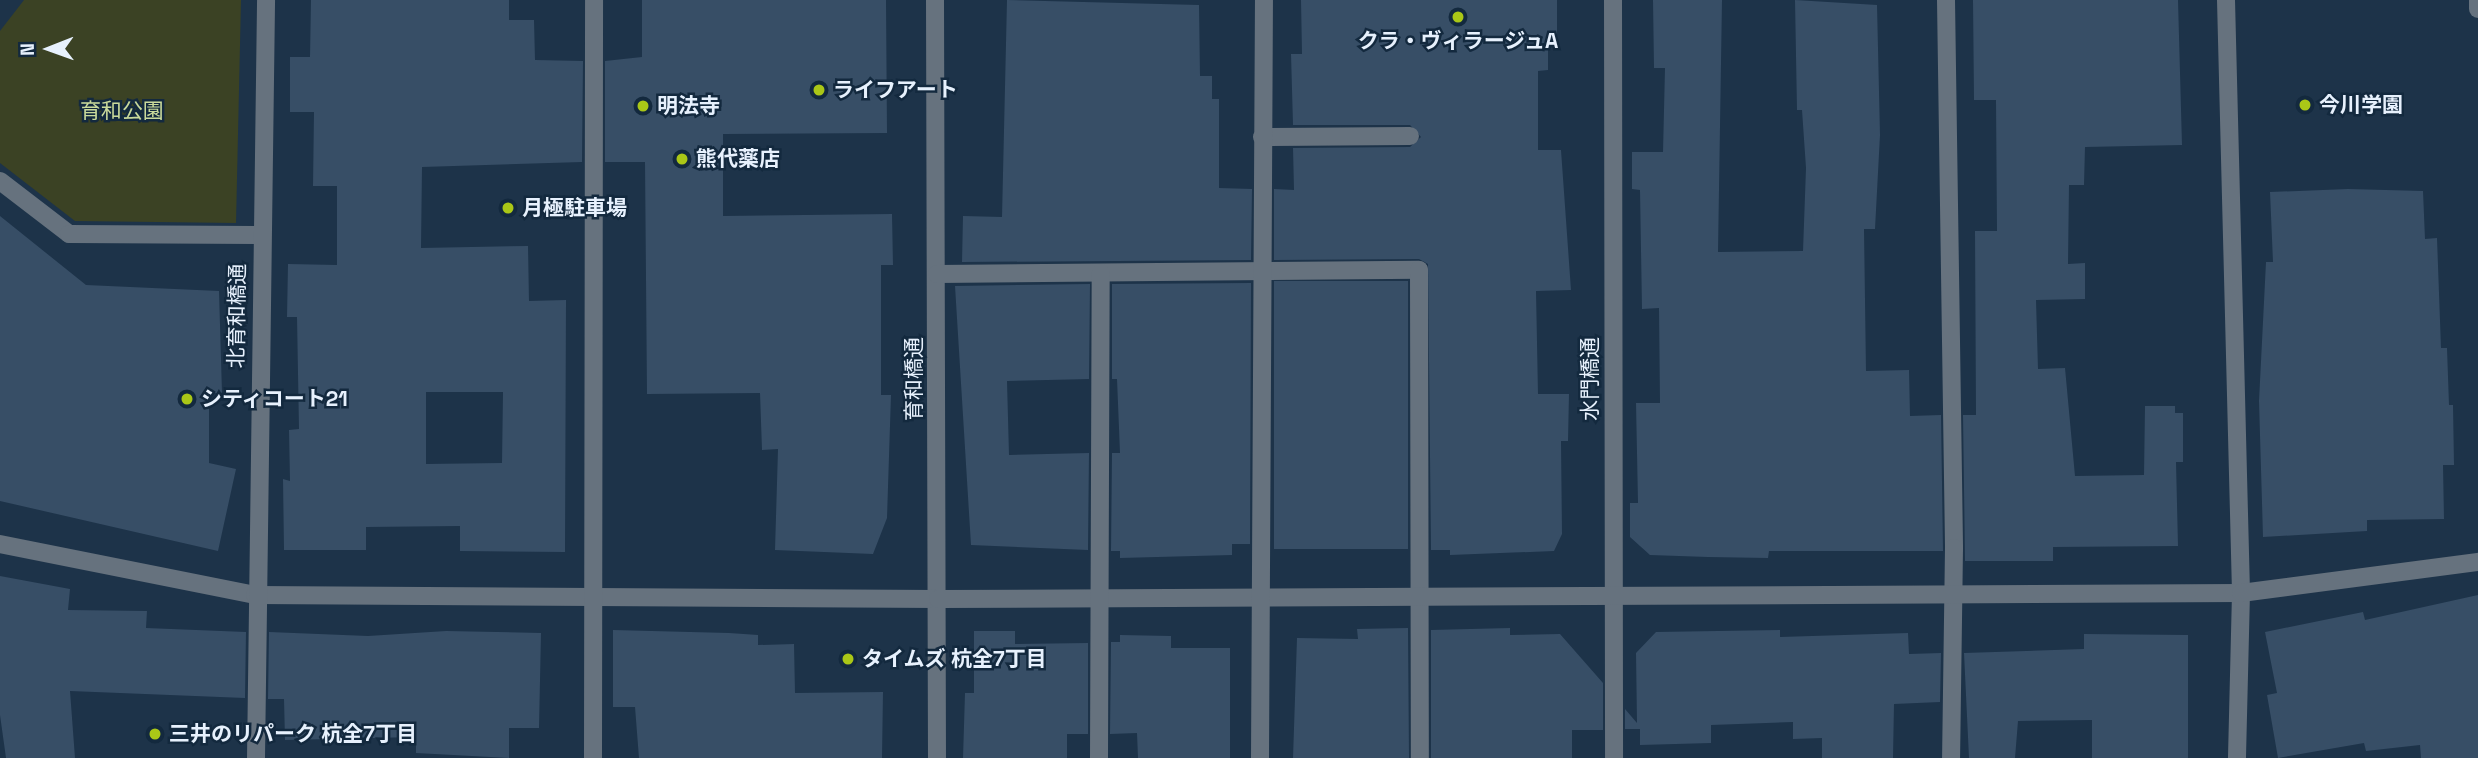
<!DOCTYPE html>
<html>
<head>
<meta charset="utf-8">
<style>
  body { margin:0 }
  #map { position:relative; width:2478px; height:758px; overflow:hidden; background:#1d3349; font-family:"Space Grotesk","Noto Sans JP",sans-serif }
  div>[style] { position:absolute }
  .green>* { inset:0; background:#3b4224 }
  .building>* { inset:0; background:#374e66; transform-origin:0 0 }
  .minor>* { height:18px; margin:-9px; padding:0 9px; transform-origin:9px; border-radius:9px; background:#66727e }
  .dots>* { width:19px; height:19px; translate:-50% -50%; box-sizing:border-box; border:4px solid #13293e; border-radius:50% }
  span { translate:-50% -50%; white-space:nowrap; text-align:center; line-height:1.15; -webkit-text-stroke:5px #13293e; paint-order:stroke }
  .poi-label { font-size:21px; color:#e7f1fd; font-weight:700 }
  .left { translate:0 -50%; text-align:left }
  .park-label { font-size:21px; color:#cada9b }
  .street-label { font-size:21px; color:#e7f1fd }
  .north { position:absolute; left:14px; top:14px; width:70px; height:70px; -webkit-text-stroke:5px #13293e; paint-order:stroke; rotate:269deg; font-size:19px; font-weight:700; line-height:28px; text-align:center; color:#e7f1fd }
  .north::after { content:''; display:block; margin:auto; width:24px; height:32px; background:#e7f1fd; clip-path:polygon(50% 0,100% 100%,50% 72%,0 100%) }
</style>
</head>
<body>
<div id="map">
  <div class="green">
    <i style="clip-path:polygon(24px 0,241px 0,236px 223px,75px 221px,0 163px,0 31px)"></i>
  </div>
  <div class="building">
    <i style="clip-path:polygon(evenodd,311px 0,509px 0,509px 20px,534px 20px,535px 60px,583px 61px,582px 162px,422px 167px,421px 248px,528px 246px,529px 301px,566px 300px,565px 552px,460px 551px,460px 526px,366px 527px,366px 550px,284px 550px,283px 479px,290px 481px,289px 430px,299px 429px,297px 317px,287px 317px,288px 264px,337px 265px,337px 186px,313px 186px,314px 112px,290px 112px,290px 57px,310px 57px,311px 0,426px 392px,503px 392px,502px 463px,426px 464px,426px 392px)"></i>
    <i style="clip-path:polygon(642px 0,886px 0,887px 133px,723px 134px,723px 216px,892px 214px,893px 265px,881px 265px,881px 395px,891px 395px,887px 518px,873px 554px,775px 550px,778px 449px,762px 450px,760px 393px,647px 394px,645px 162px,605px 162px,605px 61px,642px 57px)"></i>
    <i style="clip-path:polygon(1007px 0,1199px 5px,1200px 76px,1212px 76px,1212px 99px,1219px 99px,1219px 188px,1252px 189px,1251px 260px,962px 262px,963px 216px,1002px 217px)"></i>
    <i style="clip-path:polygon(1301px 0,1557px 0,1557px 36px,1548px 36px,1548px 70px,1538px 71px,1538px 150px,1561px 150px,1571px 290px,1536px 291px,1538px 394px,1569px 394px,1568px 441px,1561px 441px,1562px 534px,1554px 551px,1450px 555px,1450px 550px,1431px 550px,1428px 264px,1419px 259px,1274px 260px,1274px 189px,1294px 190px,1293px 148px,1410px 147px,1421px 137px,1410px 125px,1293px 125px,1291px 54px,1302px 54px)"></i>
    <i style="clip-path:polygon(1653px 0,1722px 0,1718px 252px,1803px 251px,1806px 168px,1802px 110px,1797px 110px,1795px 0,1877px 5px,1880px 135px,1875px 229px,1864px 229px,1866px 371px,1909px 370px,1910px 416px,1941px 415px,1943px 551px,1769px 551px,1768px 558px,1708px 557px,1650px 555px,1630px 537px,1630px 503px,1638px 503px,1636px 403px,1660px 403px,1659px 308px,1642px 309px,1640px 190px,1632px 189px,1632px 152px,1663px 152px,1665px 68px,1654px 68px)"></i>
    <i style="clip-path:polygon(1973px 0,2178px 0,2182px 145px,2085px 147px,2084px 185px,2069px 185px,2068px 264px,2085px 263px,2085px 299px,2036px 300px,2038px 369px,2065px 368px,2075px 476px,2144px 475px,2145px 406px,2175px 406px,2175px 413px,2183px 413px,2183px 462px,2176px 462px,2178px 546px,2053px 547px,2053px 561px,1965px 561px,1963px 415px,1976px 415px,1975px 231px,1997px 231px,1996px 100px,1974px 100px)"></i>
    <i style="clip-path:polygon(2348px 189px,2423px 191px,2425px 239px,2437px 238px,2441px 348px,2447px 348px,2449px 405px,2453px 405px,2454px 465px,2443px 465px,2444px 519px,2367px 520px,2367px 531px,2263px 537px,2259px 401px,2266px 262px,2273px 262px,2270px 192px)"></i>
    <i style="clip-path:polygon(0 216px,86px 285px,219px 291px,222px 393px,209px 393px,209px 463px,236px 469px,218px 551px,0 501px)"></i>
    <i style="left:1408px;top:281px;width:268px;height:134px;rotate:90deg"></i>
    <i style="clip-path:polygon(1251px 283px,1250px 544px,1232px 544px,1232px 555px,1120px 558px,1120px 551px,1111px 551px,1112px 453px,1120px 453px,1117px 379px,1112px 379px,1112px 284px)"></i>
    <i style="clip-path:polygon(1090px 284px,1089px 379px,1007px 381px,1009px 455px,1089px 453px,1088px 550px,971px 545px,955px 286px)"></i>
    <i style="clip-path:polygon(0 576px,70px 589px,68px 610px,147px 611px,146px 628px,246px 632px,245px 698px,70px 691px,75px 758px,6px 758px,0 715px)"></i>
    <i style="clip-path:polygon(2478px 595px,2478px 758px,2421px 758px,2420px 745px,2366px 751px,2364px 743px,2278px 758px,2267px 695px,2277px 693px,2265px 632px,2363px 612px,2365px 620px)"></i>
    <i style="clip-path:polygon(1408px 628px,1409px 758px,1293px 758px,1297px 638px,1358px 639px,1357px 629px)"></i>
    <i style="clip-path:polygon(1510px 628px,1510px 635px,1560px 634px,1603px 683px,1603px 730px,1572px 730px,1572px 758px,1431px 758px,1431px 630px)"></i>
    <i style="clip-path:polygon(613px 630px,729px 633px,758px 635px,758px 645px,794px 644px,795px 693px,883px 692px,882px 758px,639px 758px,635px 707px,613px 707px)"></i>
    <i style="clip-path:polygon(1780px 630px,1780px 637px,1908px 633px,1909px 654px,1941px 653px,1940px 702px,1894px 704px,1893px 758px,1822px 758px,1822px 738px,1793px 739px,1793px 722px,1711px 725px,1711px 743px,1640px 745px,1640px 729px,1625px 729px,1625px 709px,1637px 723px,1636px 653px,1656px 632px)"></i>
    <i style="clip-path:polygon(446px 631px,541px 633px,539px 728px,509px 728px,509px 758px,416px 753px,416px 737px,285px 740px,284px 699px,268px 699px,269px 632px,368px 636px)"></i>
    <i style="clip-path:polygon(974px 631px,1015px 631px,1015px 644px,1088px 643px,1088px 734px,1067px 734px,1067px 758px,963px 758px,965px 693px,974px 693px)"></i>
    <i style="clip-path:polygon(2084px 634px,2188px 635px,2188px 758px,2092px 758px,2092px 720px,2018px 721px,2015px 758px,1969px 758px,1964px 653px,2084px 649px)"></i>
    <i style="clip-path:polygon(1120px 635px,1171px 636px,1171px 648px,1230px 648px,1230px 758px,1138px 758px,1137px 733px,1110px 734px,1111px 642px,1120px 642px)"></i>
  </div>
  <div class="minor">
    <i style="left:935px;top:0;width:758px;rotate:89.85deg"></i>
    <i style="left:1613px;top:0;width:758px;rotate:89.92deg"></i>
    <i style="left:1946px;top:0;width:548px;rotate:89.16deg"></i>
    <i style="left:1954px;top:548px;width:210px;rotate:90.8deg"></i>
    <i style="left:2226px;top:0;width:593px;rotate:88.55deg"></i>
    <i style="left:2241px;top:593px;width:165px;rotate:91.4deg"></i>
    <i style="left:2478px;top:0;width:9px;rotate:90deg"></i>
    <i style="left:1262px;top:137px;width:148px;rotate:-0.4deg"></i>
    <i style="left:0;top:181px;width:87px;rotate:37.5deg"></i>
    <i style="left:69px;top:234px;width:193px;rotate:0.3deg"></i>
    <i style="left:937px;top:274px;width:482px;rotate:-0.5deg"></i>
    <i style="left:1419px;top:270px;width:488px;rotate:89.9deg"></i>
    <i style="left:0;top:544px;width:260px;rotate:11.3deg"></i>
    <i style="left:255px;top:595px;width:683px;rotate:0.34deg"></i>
    <i style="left:938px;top:599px;width:1303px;rotate:-0.26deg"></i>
    <i style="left:2241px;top:593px;width:239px;rotate:-7.5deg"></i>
    <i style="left:256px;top:758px;width:758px;rotate:-89.24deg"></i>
    <i style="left:593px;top:758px;width:758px;rotate:-89.92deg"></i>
    <i style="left:1099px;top:758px;width:485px;rotate:-89.8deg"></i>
    <i style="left:1260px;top:758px;width:758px;rotate:-89.7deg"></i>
  </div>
  <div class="dots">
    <i style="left:1458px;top:17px;background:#aac717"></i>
    <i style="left:819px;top:90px;background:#aac717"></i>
    <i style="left:2305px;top:105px;background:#aac717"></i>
    <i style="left:643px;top:106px;background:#aac717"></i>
    <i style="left:682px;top:159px;background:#aac717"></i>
    <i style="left:508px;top:208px;background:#aac717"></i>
    <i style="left:187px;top:399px;background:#aac717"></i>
    <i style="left:848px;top:659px;background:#aac717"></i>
    <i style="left:155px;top:734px;background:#aac717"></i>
  </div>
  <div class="poi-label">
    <span style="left:1458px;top:41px">クラ・ヴィラージュA</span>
    <span class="left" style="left:833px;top:90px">ライフアート</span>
    <span class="left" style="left:2319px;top:105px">今川学園</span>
    <span class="left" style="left:657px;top:106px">明法寺</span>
    <span class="left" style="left:696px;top:159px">熊代薬店</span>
    <span class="left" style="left:522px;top:208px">月極駐車場</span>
    <span class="left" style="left:201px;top:399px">シティコート21</span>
    <span class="left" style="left:862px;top:659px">タイムズ 杭全7丁目</span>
    <span class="left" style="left:169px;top:734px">三井のリパーク 杭全7丁目</span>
  </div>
  <div class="park-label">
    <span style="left:122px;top:111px">育和公園</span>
  </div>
  <div class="street-label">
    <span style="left:237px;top:316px;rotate:-89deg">北育和橋通</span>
    <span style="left:914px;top:379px;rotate:-90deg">育和橋通</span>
    <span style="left:1590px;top:379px;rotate:-90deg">水門橋通</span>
  </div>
  <div class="north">N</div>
</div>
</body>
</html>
